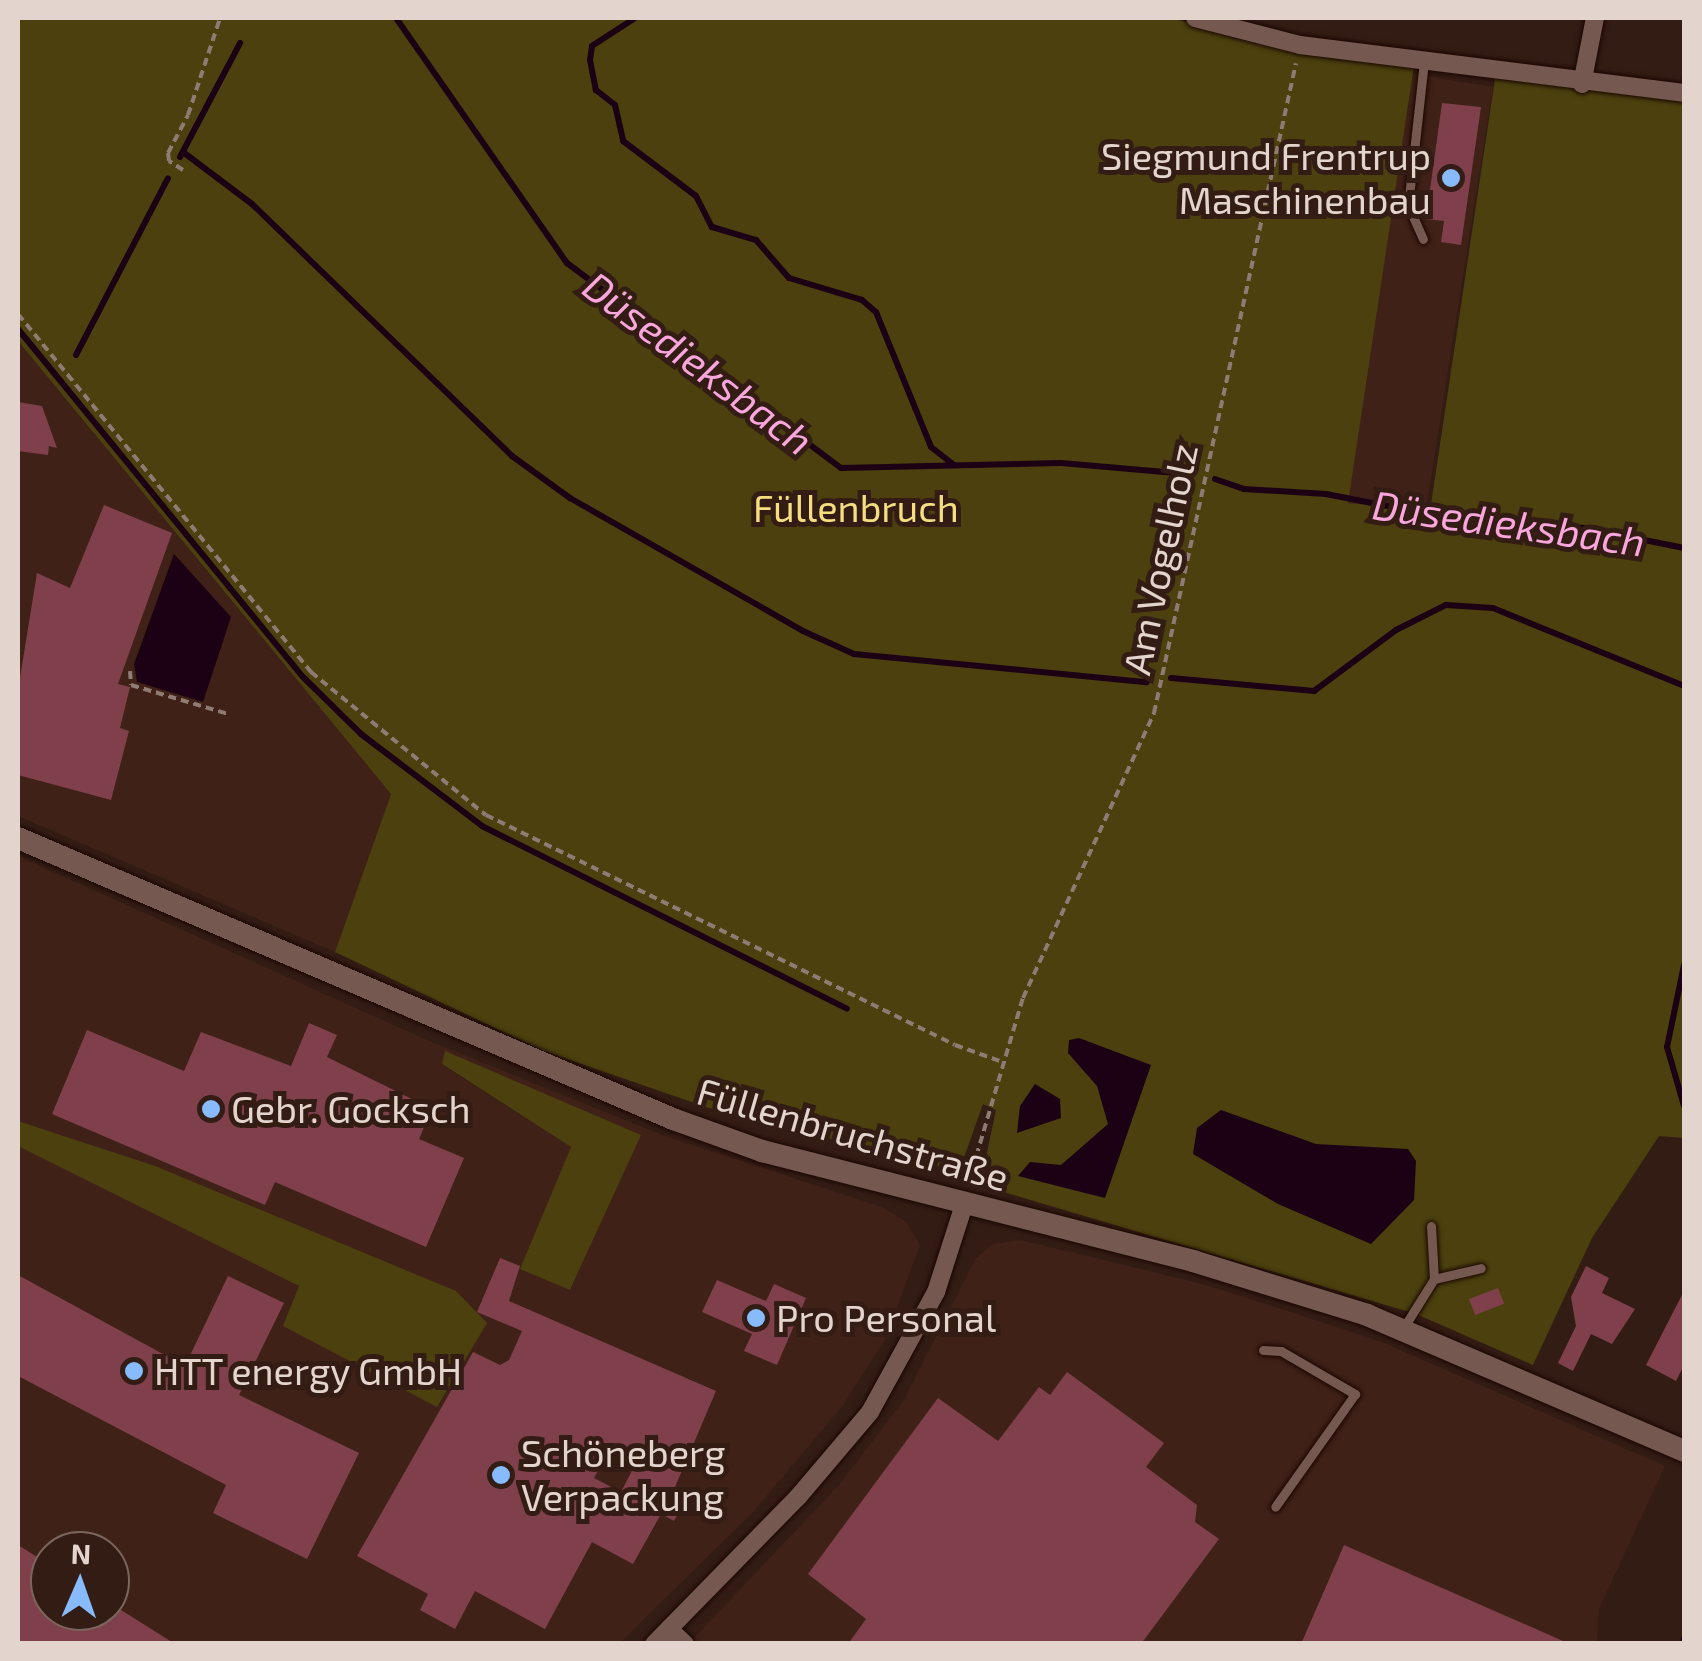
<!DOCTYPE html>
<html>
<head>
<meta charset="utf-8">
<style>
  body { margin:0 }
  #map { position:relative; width:1702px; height:1661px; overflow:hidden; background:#331c14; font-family:"Exo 2",sans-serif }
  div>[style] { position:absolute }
  .built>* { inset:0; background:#3f2117; transform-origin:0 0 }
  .green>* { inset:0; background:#4b400e }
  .water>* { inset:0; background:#1c0014 }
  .stream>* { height:6px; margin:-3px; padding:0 3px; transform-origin:3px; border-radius:3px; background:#1c0014 }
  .building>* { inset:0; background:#7f404c; transform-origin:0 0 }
  .path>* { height:4px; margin-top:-2px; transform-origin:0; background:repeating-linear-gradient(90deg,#8f7b74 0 8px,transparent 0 13px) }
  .roads { filter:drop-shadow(0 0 2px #1a0602) drop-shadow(0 0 2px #1a0602) }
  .lane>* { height:9px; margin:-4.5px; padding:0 4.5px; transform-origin:4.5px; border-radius:4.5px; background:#755950 }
  .street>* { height:18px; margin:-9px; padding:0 9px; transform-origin:9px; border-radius:9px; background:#755950 }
  .secondary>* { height:22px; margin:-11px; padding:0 11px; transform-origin:11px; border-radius:11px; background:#755950 }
  .dots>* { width:28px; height:28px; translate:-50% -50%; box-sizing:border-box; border:5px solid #331c14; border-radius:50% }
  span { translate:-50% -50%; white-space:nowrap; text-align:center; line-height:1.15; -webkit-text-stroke:10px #331c14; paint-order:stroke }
  .poi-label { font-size:38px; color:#e4d4ce }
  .right { translate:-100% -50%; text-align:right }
  .left { translate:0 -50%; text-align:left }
  .park-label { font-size:38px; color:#f4de80 }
  .street-label { font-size:38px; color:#e4d4ce }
  .water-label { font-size:40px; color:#f8a6db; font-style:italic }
  .frame { position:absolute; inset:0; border:20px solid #e4d4ce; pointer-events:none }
  .north { position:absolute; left:30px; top:1531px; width:100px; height:100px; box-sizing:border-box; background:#331c14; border:2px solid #7a665e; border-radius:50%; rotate:2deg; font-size:28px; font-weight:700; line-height:40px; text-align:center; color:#e4d4ce }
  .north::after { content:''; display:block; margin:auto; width:35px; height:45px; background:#87bbfb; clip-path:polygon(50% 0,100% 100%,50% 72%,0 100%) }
</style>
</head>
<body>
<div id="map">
  <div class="built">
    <i style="left:1413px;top:74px;width:81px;height:434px;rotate:9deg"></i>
    <i style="clip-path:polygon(18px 341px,391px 794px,335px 952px,18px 816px)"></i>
    <i style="clip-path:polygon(evenodd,18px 856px,427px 1040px,662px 1135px,882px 1207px,907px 1222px,920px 1246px,885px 1339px,844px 1404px,754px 1511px,620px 1643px,18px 1644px,18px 856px,442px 1065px,640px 1135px,571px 1289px,521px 1268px,571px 1147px,442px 1065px,18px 856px,50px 1551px,110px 1551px,110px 1611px,50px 1611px,50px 1551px)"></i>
    <i style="clip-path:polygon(1021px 1240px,1210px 1286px,1382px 1342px,1665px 1466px,1599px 1609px,1597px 1643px,688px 1644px,840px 1484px,903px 1401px,976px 1258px,993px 1244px)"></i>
  </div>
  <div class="green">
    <i style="clip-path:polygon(18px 18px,1169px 18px,1297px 48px,1414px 66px,1348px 503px,1430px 511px,1495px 79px,1684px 99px,1684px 1138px,1659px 1136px,1592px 1238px,1533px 1365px,1416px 1314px,980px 1185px,996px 1110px,983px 1104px,959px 1172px,709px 1108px,544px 1051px,335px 952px,391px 794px,18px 341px)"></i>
    <i style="clip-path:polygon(445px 1051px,641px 1135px,570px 1290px,520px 1269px,571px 1147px,442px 1064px)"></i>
    <i style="clip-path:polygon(18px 1121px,155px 1166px,456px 1291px,487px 1323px,437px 1407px,283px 1326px,299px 1286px,18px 1146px)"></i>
  </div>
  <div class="water">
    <i style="clip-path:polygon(174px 554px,231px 617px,203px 702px,137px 682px,134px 664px)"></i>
    <i style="clip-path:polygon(1079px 1038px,1151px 1065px,1105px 1198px,1018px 1176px,1030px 1162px,1061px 1165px,1108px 1124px,1097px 1086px,1068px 1053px,1069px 1040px)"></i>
    <i style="clip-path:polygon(1035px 1084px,1060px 1099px,1061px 1118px,1017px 1133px,1020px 1106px)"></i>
    <i style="clip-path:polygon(1221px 1110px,1316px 1144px,1408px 1149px,1416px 1161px,1414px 1200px,1371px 1244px,1278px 1204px,1193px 1154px,1197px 1128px)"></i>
  </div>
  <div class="stream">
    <i style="left:396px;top:18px;width:299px;rotate:55.1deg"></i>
    <i style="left:567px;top:263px;width:342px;rotate:36.8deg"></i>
    <i style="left:841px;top:468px;width:220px;rotate:-1.3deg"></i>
    <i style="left:1061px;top:463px;width:127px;rotate:5deg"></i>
    <i style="left:635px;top:18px;width:51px;rotate:146.9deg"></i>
    <i style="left:592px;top:46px;width:14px;rotate:98deg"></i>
    <i style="left:590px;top:60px;width:31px;rotate:79deg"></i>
    <i style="left:596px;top:90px;width:24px;rotate:38deg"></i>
    <i style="left:615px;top:105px;width:37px;rotate:77deg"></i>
    <i style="left:623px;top:141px;width:91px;rotate:37deg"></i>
    <i style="left:696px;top:196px;width:35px;rotate:63deg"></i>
    <i style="left:712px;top:227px;width:46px;rotate:16.5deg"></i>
    <i style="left:756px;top:240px;width:50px;rotate:49deg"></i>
    <i style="left:789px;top:278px;width:76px;rotate:16.8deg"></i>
    <i style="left:862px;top:300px;width:18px;rotate:41deg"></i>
    <i style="left:876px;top:312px;width:146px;rotate:67.8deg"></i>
    <i style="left:931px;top:447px;width:29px;rotate:38deg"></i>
    <i style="left:183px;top:152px;width:86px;rotate:37deg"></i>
    <i style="left:252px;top:204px;width:362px;rotate:44.1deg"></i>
    <i style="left:512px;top:456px;width:72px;rotate:35.9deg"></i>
    <i style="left:570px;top:498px;width:268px;rotate:29.7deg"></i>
    <i style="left:803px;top:631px;width:56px;rotate:24.3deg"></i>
    <i style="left:854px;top:654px;width:294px;rotate:5.5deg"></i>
    <i style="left:180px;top:157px;width:129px;rotate:-62.2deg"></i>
    <i style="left:18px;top:329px;width:448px;rotate:50.7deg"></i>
    <i style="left:302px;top:676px;width:83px;rotate:44.5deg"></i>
    <i style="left:361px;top:734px;width:152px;rotate:37.2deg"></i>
    <i style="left:482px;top:826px;width:408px;rotate:26.6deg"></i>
    <i style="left:76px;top:355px;width:199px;rotate:-62.5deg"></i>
    <i style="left:1215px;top:479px;width:31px;rotate:19deg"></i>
    <i style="left:1244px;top:489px;width:82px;rotate:3.5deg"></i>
    <i style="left:1326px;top:494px;width:124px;rotate:11.1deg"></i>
    <i style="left:1448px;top:518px;width:137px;rotate:4.2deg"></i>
    <i style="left:1585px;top:528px;width:101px;rotate:11.4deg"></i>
    <i style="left:1171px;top:678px;width:144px;rotate:5.2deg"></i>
    <i style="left:1314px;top:691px;width:102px;rotate:-36.6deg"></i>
    <i style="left:1396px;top:630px;width:56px;rotate:-26.6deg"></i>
    <i style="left:1446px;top:605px;width:47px;rotate:3.7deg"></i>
    <i style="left:1493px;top:608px;width:206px;rotate:22.2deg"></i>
    <i style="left:1684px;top:965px;width:84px;rotate:101.7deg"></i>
    <i style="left:1667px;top:1047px;width:61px;rotate:73.9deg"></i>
    <i style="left:1683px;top:1644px;width:6px;rotate:-81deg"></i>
  </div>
  <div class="building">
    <i style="clip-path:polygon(1442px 103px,1481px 107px,1461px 245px,1441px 242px,1444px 221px,1426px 219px)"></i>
    <i style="clip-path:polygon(18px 402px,42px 406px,57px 448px,49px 446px,48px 455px,18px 451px)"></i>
    <i style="clip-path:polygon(104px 505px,172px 533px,118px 684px,130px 687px,120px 728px,129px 731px,111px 800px,18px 775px,18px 690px,37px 573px,70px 588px)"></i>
    <i style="clip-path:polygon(309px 1023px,337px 1035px,327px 1057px,432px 1109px,419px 1139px,464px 1158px,426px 1247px,275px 1182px,265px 1205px,52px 1114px,87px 1030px,184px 1071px,201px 1032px,291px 1066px)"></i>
    <i style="clip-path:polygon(evenodd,500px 1258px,520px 1266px,509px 1301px,716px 1391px,675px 1487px,688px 1494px,674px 1521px,661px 1514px,633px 1564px,592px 1542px,545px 1629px,475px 1591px,455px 1629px,420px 1610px,428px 1594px,357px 1556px,473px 1352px,500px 1365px,509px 1360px,522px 1331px,477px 1312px,500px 1258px,612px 1445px,638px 1459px,621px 1492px,594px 1478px,612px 1445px)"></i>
    <i style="clip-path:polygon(1586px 1266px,1609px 1278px,1602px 1293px,1635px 1309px,1612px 1344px,1591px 1334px,1573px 1371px,1558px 1363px,1576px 1326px,1571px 1297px)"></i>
    <i style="clip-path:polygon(18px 1275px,185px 1366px,228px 1276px,284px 1303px,239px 1395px,359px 1453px,307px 1559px,213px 1513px,226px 1485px,18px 1376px)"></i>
    <i style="clip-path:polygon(717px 1280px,766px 1301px,774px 1284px,806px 1298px,777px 1365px,744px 1351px,752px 1334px,702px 1312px)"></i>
    <i style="left:1498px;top:1288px;width:17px;height:31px;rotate:69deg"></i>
    <i style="clip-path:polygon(1684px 1291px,1684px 1365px,1676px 1381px,1646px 1365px)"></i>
    <i style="clip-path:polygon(1067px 1372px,1164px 1443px,1146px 1467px,1197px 1505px,1195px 1522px,1219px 1539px,1141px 1644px,848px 1644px,866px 1619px,808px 1574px,938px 1398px,998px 1441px,1039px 1387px,1050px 1395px)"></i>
    <i style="clip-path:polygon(18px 1545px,50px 1565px,50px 1611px,110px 1611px,110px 1603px,175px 1644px,18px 1644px)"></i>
    <i style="clip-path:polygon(1344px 1545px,1570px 1644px,1301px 1644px)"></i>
  </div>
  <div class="path">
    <i style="left:183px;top:170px;width:17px;rotate:-147deg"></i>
    <i style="left:169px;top:161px;width:8px;rotate:-97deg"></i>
    <i style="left:168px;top:153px;width:43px;rotate:-62.2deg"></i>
    <i style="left:188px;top:115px;width:102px;rotate:-71.7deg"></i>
    <i style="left:18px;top:314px;width:463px;rotate:50.7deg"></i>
    <i style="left:311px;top:672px;width:226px;rotate:39.3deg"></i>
    <i style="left:486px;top:815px;width:522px;rotate:26.12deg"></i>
    <i style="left:955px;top:1045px;width:48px;rotate:19.6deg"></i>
    <i style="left:130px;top:671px;width:14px;rotate:86deg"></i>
    <i style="left:131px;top:685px;width:101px;rotate:16.6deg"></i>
    <i style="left:969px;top:1181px;width:191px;rotate:-73.6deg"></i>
    <i style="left:1023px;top:998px;width:314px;rotate:-65.3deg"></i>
    <i style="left:1154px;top:713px;width:665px;rotate:-77.68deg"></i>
  </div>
  <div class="roads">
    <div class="lane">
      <i style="left:1423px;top:239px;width:36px;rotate:-114deg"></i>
      <i style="left:1408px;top:206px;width:145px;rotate:-83.7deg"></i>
      <i style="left:1434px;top:1279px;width:48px;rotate:-13.2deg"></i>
      <i style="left:1404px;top:1327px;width:57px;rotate:-58deg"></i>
      <i style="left:1434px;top:1279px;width:53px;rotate:-93.2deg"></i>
      <i style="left:1263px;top:1350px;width:18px;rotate:3deg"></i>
      <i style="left:1281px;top:1351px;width:86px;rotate:30.2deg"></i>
      <i style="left:1355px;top:1394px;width:138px;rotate:125.3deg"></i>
    </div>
    <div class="street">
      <i style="left:1195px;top:18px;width:108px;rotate:14.4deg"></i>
      <i style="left:1300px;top:45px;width:387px;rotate:7.1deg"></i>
      <i style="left:1582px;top:84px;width:67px;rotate:-78.9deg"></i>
      <i style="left:669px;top:1629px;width:22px;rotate:43deg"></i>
      <i style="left:654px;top:1644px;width:206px;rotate:-45.6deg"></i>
      <i style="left:798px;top:1497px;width:111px;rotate:-49.7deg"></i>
      <i style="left:870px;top:1412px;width:137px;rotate:-61.2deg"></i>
      <i style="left:936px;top:1292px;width:91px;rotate:-72.2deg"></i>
    </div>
    <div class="secondary">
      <i style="left:18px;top:838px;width:713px;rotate:23.22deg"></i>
      <i style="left:673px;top:1119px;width:95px;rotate:19.8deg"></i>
      <i style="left:762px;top:1151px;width:445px;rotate:14.3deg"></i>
      <i style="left:1193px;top:1261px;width:182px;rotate:17.2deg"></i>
      <i style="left:1367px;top:1315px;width:345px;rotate:23.2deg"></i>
    </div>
  </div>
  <div class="dots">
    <i style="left:1451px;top:178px;background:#87bbfb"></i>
    <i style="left:211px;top:1109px;background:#87bbfb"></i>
    <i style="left:756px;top:1318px;background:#87bbfb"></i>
    <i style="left:134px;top:1371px;background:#87bbfb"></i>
    <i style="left:501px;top:1475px;background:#87bbfb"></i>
  </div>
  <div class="poi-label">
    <span class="right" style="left:1431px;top:178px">Siegmund Frentrup<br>Maschinenbau</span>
    <span class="left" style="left:231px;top:1109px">Gebr. Gocksch</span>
    <span class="left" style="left:776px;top:1318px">Pro Personal</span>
    <span class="left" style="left:154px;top:1371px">HTT energy GmbH</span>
    <span class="left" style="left:521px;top:1475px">Schöneberg<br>Verpackung</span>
  </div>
  <div class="park-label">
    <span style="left:856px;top:508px">Füllenbruch</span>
  </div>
  <div class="street-label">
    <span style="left:1160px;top:559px;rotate:-78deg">Am Vogelholz</span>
    <span style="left:853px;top:1134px;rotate:16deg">Füllenbruchstraße</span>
  </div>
  <div class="water-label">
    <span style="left:699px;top:362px;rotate:37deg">Düsedieksbach</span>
    <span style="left:1509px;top:522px;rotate:8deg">Düsedieksbach</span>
  </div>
  <div class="frame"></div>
  <div class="north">N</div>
</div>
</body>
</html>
